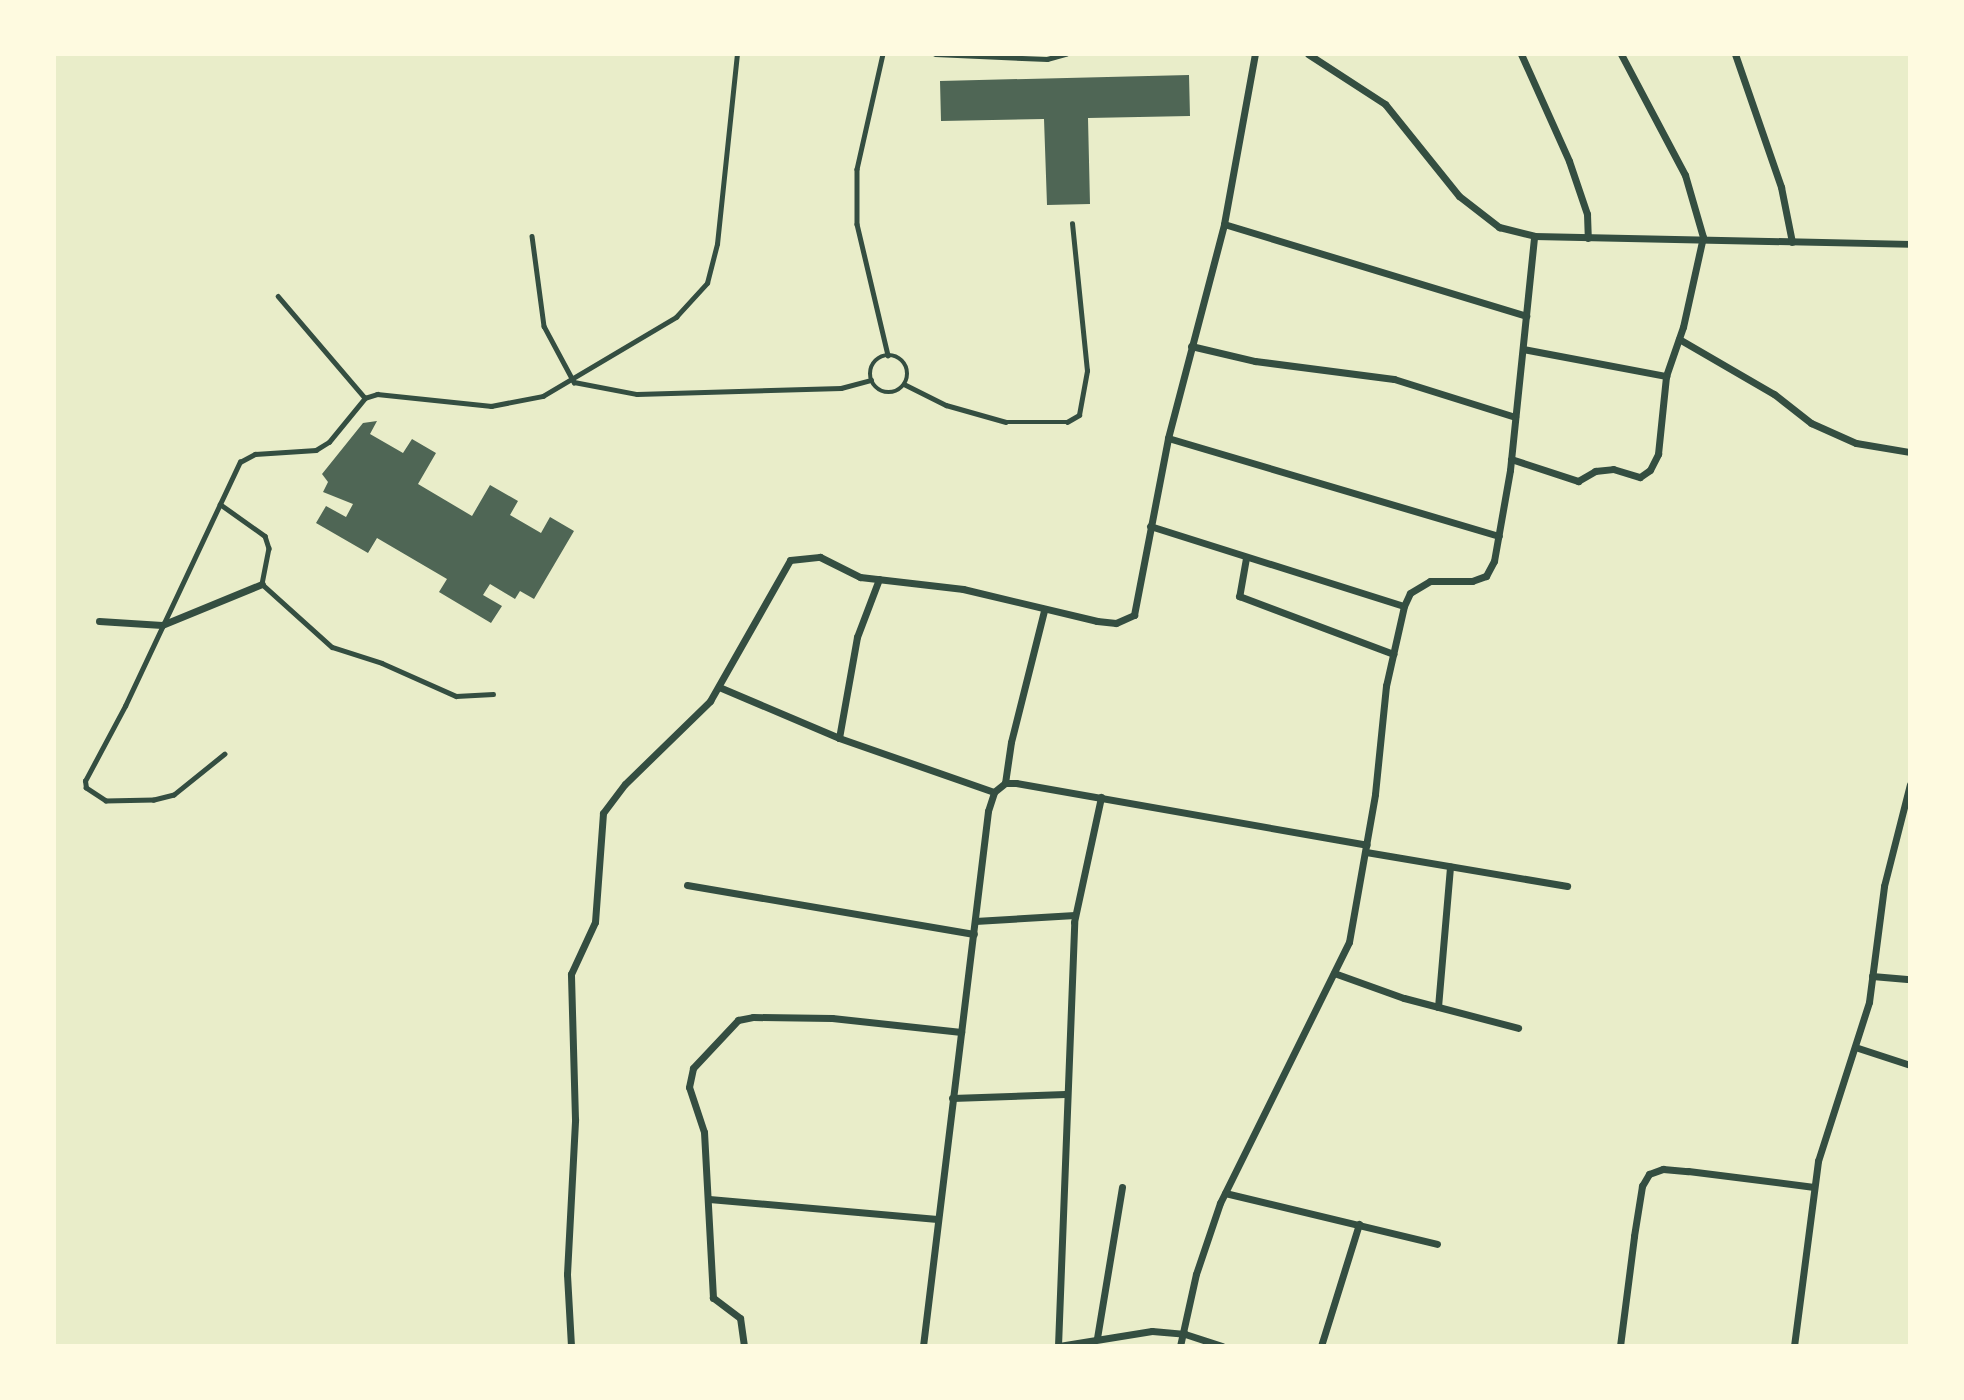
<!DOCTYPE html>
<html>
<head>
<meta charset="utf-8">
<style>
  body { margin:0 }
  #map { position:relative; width:1964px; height:1400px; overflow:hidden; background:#e9edc9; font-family:Manrope,sans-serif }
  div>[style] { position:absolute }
  .building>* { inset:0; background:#4f6655 }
  .service>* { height:4.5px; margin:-2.25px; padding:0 2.25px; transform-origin:2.25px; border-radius:2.25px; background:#344e41 }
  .service>.ring { margin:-2.25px; padding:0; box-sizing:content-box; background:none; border:4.5px solid #344e41; border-radius:50% }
  .minor>* { height:7px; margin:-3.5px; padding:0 3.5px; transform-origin:3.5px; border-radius:3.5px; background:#344e41 }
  span { translate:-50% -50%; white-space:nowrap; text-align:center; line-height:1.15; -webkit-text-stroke:7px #fefae0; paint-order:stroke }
  .frame { position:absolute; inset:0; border:56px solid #fefae0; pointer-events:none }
</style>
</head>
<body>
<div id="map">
  <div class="building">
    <i style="clip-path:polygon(1189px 75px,1190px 116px,1088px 118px,1090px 204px,1047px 205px,1044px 119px,941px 121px,940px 81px)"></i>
    <i style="clip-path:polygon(377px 421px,370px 434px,403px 453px,412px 439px,436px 453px,418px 484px,472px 516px,490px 485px,518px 501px,510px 515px,541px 533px,550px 517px,574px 531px,534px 599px,520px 591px,515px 599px,490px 584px,483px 595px,502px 606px,491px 623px,439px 592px,447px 579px,377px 538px,368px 553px,316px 523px,326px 506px,346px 517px,353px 504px,323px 492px,328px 482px,322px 474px,363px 423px)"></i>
  </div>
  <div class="service">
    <i style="left:883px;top:54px;width:118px;rotate:102.7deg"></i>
    <i style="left:857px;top:169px;width:55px;rotate:90deg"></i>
    <i style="left:857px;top:224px;width:135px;rotate:76.7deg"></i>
    <i style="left:935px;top:54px;width:112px;rotate:2.6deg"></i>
    <i style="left:1047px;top:59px;width:20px;rotate:-15deg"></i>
    <i style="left:532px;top:236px;width:91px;rotate:82.4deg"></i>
    <i style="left:544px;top:326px;width:64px;rotate:61.8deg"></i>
    <i style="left:574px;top:382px;width:64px;rotate:10.8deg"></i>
    <i style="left:637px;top:394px;width:204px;rotate:-1.7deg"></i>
    <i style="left:841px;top:388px;width:31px;rotate:-15deg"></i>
    <i style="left:278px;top:296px;width:134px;rotate:49.5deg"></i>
    <i class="ring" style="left:870px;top:355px;width:33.5px;height:33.5px"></i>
    <i style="left:904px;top:384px;width:47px;rotate:26.6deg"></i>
    <i style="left:946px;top:405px;width:62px;rotate:15.8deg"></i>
    <i style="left:1006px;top:422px;width:61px"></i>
    <i style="left:1067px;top:422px;width:14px;rotate:-30deg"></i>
    <i style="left:1079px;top:415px;width:45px;rotate:-79.7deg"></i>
    <i style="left:1087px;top:371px;width:148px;rotate:-95.8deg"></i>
    <i style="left:220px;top:504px;width:55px;rotate:35.4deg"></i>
    <i style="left:265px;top:536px;width:13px;rotate:72deg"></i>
    <i style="left:269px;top:548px;width:37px;rotate:101deg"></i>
    <i style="left:262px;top:584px;width:94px;rotate:42deg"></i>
    <i style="left:332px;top:647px;width:52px;rotate:17.7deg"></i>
    <i style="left:382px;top:663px;width:81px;rotate:24deg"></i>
    <i style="left:456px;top:696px;width:37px;rotate:-3deg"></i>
    <i style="left:225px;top:754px;width:65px;rotate:141.2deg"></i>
    <i style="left:174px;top:795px;width:21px;rotate:166deg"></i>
    <i style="left:154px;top:800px;width:48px;rotate:178.8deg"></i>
    <i style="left:106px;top:801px;width:24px;rotate:-147deg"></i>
    <i style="left:86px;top:788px;width:7px;rotate:-98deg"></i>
    <i style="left:85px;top:781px;width:85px;rotate:-61.9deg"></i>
    <i style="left:125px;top:706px;width:270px;rotate:-64.8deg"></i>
    <i style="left:240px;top:462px;width:17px;rotate:-28deg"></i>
    <i style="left:255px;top:454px;width:61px;rotate:-3.8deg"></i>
    <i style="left:316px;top:450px;width:15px;rotate:-32deg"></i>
    <i style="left:329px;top:442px;width:57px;rotate:-50.7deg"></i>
    <i style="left:365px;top:398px;width:13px;rotate:-18deg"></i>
    <i style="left:377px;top:394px;width:115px;rotate:6deg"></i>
    <i style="left:491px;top:406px;width:53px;rotate:-10.9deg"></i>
    <i style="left:543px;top:396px;width:155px;rotate:-30.7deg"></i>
    <i style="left:676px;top:317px;width:46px;rotate:-47.6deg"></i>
    <i style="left:707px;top:283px;width:40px;rotate:-75.6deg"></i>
    <i style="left:717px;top:244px;width:191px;rotate:-84deg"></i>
  </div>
  <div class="minor">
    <i style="left:1308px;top:54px;width:92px;rotate:33deg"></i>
    <i style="left:1385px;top:104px;width:118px;rotate:51.2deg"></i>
    <i style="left:1459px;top:196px;width:51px;rotate:37.8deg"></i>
    <i style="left:1499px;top:227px;width:36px;rotate:14deg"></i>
    <i style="left:1534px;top:236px;width:376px;rotate:1.2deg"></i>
    <i style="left:1521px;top:54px;width:117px;rotate:65.8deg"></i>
    <i style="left:1569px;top:161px;width:56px;rotate:71.2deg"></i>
    <i style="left:1587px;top:214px;width:24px;rotate:88deg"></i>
    <i style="left:1735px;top:54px;width:141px;rotate:70.9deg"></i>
    <i style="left:1781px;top:187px;width:56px;rotate:78.7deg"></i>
    <i style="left:1224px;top:224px;width:316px;rotate:16.9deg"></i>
    <i style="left:1679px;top:339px;width:110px;rotate:30.1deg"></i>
    <i style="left:1774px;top:394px;width:47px;rotate:38.1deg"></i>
    <i style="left:1811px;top:423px;width:49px;rotate:24deg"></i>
    <i style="left:1856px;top:443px;width:55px;rotate:9.5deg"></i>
    <i style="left:1191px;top:346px;width:66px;rotate:13.2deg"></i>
    <i style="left:1255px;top:361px;width:140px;rotate:7.4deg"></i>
    <i style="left:1394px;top:379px;width:127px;rotate:17.4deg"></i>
    <i style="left:1523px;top:349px;width:146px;rotate:10.7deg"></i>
    <i style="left:1168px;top:438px;width:345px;rotate:16.5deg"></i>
    <i style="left:1511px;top:459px;width:71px;rotate:18.2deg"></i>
    <i style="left:1578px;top:481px;width:20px;rotate:-30deg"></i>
    <i style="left:1595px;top:471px;width:18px;rotate:-6deg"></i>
    <i style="left:1613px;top:469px;width:28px;rotate:17deg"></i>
    <i style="left:1640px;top:477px;width:12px;rotate:-35deg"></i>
    <i style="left:1650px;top:470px;width:18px;rotate:-63deg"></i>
    <i style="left:1658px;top:454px;width:78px;rotate:-84.1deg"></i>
    <i style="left:1666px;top:376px;width:52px;rotate:-70.9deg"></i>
    <i style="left:1683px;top:327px;width:92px;rotate:-77.5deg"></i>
    <i style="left:1703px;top:237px;width:65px;rotate:-106.2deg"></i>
    <i style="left:1685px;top:175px;width:137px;rotate:-117.9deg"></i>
    <i style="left:1150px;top:526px;width:266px;rotate:17.5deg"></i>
    <i style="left:1246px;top:558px;width:39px;rotate:100deg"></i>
    <i style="left:1239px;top:596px;width:165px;rotate:20.6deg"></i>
    <i style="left:99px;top:621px;width:63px;rotate:3.6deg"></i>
    <i style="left:162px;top:625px;width:108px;rotate:-22.3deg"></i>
    <i style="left:719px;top:687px;width:130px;rotate:23deg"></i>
    <i style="left:839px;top:738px;width:164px;rotate:19.2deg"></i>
    <i style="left:839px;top:738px;width:103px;rotate:-79.9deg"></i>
    <i style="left:857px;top:637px;width:62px;rotate:-69.2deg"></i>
    <i style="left:1005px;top:783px;width:41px;rotate:-81.7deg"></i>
    <i style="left:1011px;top:742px;width:135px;rotate:-75.9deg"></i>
    <i style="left:1366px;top:852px;width:204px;rotate:9.6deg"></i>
    <i style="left:687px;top:885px;width:291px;rotate:9.7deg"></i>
    <i style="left:975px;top:921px;width:100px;rotate:-3.4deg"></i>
    <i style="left:1334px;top:973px;width:74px;rotate:19.7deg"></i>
    <i style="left:1404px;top:998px;width:118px;rotate:14.7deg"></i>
    <i style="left:1872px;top:976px;width:38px;rotate:5deg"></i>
    <i style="left:1438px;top:1007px;width:141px;rotate:-85.1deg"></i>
    <i style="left:1855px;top:1047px;width:58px;rotate:18.1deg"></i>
    <i style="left:952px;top:1098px;width:113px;rotate:-2deg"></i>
    <i style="left:1225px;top:1193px;width:218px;rotate:13.5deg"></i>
    <i style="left:709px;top:1199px;width:229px;rotate:5deg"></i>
    <i style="left:1097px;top:1338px;width:153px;rotate:-80.6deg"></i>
    <i style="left:571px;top:1346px;width:72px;rotate:-93.2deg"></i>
    <i style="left:567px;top:1274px;width:155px;rotate:-87deg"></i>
    <i style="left:575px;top:1119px;width:145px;rotate:-91.6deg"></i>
    <i style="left:571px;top:974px;width:57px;rotate:-65.2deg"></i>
    <i style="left:595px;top:922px;width:109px;rotate:-85.8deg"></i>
    <i style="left:603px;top:813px;width:36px;rotate:-53deg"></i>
    <i style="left:625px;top:784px;width:119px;rotate:-44.3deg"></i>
    <i style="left:710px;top:701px;width:162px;rotate:-60.4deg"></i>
    <i style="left:790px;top:560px;width:30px;rotate:-6deg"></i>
    <i style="left:820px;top:557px;width:45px;rotate:26.6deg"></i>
    <i style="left:860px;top:577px;width:104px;rotate:6.6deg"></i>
    <i style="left:963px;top:589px;width:138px;rotate:13.4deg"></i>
    <i style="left:1097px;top:621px;width:19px;rotate:6deg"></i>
    <i style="left:1116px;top:623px;width:20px;rotate:-24deg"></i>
    <i style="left:1134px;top:615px;width:180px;rotate:-79.1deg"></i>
    <i style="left:1168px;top:438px;width:221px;rotate:-75.3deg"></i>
    <i style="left:1224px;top:224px;width:173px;rotate:-79.7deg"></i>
    <i style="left:744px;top:1346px;width:28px;rotate:-98deg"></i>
    <i style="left:740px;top:1318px;width:34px;rotate:-143deg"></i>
    <i style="left:713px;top:1298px;width:166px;rotate:-93.1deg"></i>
    <i style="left:704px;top:1132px;width:47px;rotate:-108.4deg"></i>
    <i style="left:689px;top:1087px;width:19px;rotate:-78deg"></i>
    <i style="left:693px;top:1068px;width:66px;rotate:-46.8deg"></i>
    <i style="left:738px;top:1020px;width:15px;rotate:-11deg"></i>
    <i style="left:753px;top:1017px;width:79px;rotate:0.7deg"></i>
    <i style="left:832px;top:1018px;width:130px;rotate:6.2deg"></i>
    <i style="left:923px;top:1346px;width:539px;rotate:-83.07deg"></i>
    <i style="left:988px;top:811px;width:20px;rotate:-72deg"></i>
    <i style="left:994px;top:792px;width:14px;rotate:-39deg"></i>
    <i style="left:1005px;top:783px;width:11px"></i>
    <i style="left:1016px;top:783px;width:356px;rotate:10deg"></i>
    <i style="left:1058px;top:1346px;width:424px;rotate:-87.8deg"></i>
    <i style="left:1074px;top:922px;width:128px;rotate:-77.8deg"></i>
    <i style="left:1059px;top:1346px;width:94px;rotate:-9.2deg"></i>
    <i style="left:1152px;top:1331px;width:33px;rotate:5deg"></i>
    <i style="left:1185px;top:1334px;width:39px;rotate:18deg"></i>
    <i style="left:1180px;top:1346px;width:74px;rotate:-77.5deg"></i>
    <i style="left:1196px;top:1274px;width:75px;rotate:-71.3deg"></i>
    <i style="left:1220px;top:1203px;width:291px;rotate:-63.7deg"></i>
    <i style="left:1349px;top:942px;width:150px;rotate:-80deg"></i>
    <i style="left:1375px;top:794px;width:109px;rotate:-84.2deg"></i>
    <i style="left:1386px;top:686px;width:82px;rotate:-77.3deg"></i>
    <i style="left:1404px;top:606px;width:14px;rotate:-65deg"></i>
    <i style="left:1410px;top:593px;width:23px;rotate:-31deg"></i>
    <i style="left:1430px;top:581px;width:42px"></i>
    <i style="left:1472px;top:581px;width:15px;rotate:-20deg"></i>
    <i style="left:1486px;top:576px;width:17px;rotate:-62deg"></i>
    <i style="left:1494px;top:561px;width:92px;rotate:-80deg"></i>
    <i style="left:1510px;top:470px;width:235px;rotate:-84.1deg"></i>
    <i style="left:1321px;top:1346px;width:128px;rotate:-72.7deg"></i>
    <i style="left:1620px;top:1346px;width:111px;rotate:-82.7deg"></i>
    <i style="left:1634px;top:1236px;width:51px;rotate:-80.9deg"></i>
    <i style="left:1642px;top:1186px;width:14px;rotate:-60deg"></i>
    <i style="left:1649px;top:1174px;width:15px;rotate:-20deg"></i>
    <i style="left:1663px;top:1169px;width:25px;rotate:5deg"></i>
    <i style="left:1688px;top:1171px;width:127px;rotate:7.2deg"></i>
    <i style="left:1794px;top:1346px;width:187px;rotate:-82.6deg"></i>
    <i style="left:1818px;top:1161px;width:167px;rotate:-72.2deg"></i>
    <i style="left:1869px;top:1002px;width:117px;rotate:-82.6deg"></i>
    <i style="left:1884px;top:886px;width:105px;rotate:-75.7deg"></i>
  </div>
  <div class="frame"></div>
</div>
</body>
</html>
